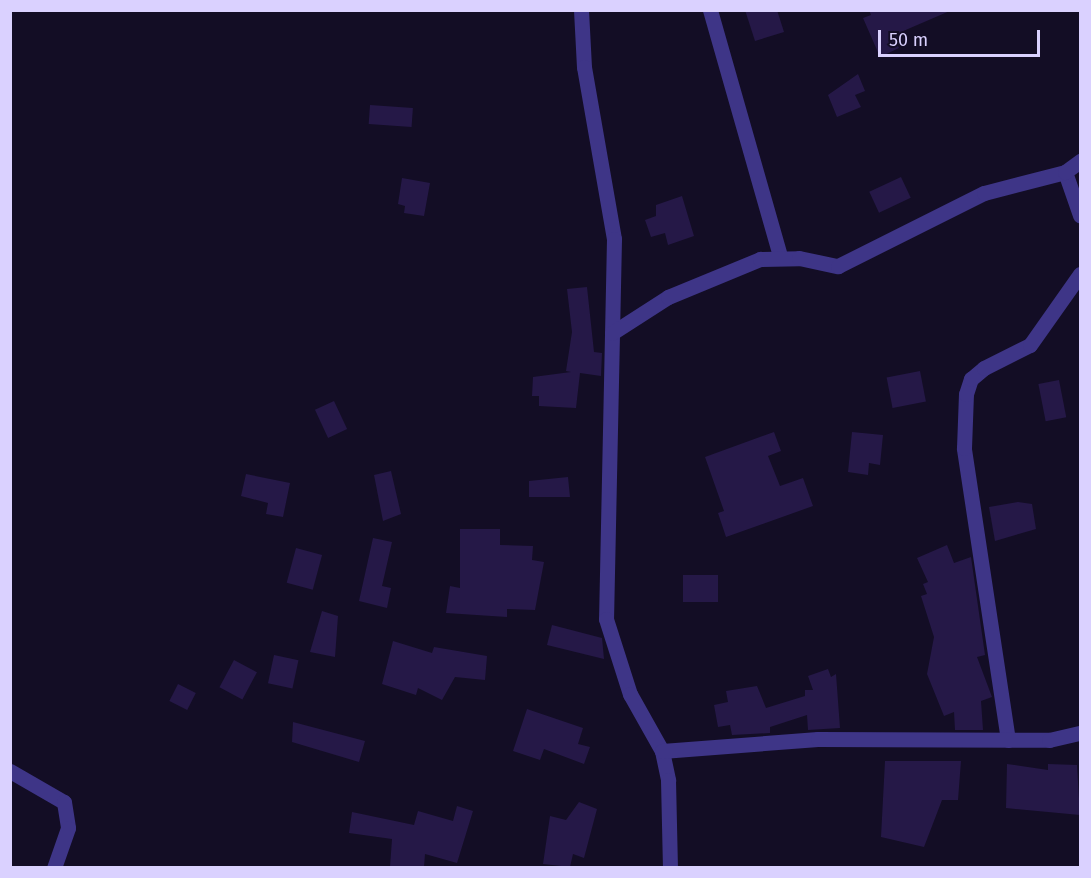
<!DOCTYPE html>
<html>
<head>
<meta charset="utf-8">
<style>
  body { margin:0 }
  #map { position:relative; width:1091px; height:878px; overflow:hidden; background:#130d25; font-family:"Fira Sans",sans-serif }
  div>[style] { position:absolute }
  .building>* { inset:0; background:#251847; transform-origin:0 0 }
  .minor>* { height:15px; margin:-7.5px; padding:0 7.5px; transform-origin:7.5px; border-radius:7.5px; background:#3e3587 }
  span { translate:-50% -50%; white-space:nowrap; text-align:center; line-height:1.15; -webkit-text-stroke:6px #130d25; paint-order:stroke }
  .frame { position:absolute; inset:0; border:12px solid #dad1ff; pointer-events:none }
  .scale { position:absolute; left:878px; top:30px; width:162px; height:27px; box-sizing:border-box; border:3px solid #dad1ff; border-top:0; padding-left:8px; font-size:18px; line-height:21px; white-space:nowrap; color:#dad1ff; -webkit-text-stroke:4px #130d25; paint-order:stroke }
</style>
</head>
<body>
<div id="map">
  <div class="building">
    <i style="clip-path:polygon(745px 10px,777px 10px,784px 32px,755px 41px)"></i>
    <i style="clip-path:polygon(869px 10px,952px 10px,901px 32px,905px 40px,897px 44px,899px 48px,880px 57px,863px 18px,871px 15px)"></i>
    <i style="clip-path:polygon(858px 74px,865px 91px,855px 95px,861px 107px,837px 117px,828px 95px)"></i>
    <i style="left:370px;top:105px;width:43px;height:19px;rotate:4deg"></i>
    <i style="left:901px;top:177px;width:23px;height:35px;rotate:65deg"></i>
    <i style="clip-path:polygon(402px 178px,430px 183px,424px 216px,404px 213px,405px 206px,398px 204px)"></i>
    <i style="clip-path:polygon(682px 196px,694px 236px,668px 245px,665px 233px,651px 237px,645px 220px,656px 216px,656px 205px)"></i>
    <i style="clip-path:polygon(587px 287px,594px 352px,602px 353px,601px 376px,580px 373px,576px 408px,539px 406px,539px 396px,532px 396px,533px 377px,571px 372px,566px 371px,572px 332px,567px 289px)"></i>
    <i style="left:920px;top:371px;width:31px;height:34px;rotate:79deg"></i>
    <i style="left:1059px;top:380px;width:38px;height:21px;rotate:79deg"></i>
    <i style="left:334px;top:401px;width:31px;height:21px;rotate:65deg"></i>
    <i style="clip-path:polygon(774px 432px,781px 451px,768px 456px,780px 486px,803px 478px,813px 506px,726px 537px,718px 513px,724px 511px,705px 457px)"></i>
    <i style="clip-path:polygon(852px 432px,883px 435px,880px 465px,869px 463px,868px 475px,848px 472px)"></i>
    <i style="clip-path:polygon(391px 471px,401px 514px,383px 521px,374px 475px)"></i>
    <i style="clip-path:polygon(246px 474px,290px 483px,283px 517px,266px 514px,268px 503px,241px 496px)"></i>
    <i style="clip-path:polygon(568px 477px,570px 497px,529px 497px,529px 481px)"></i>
    <i style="clip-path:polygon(1018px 502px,1032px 504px,1036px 529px,995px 541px,989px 507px)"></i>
    <i style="clip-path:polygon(460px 529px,500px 529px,500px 545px,533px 546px,532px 560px,544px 562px,535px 610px,507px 609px,507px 617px,446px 613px,450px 586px,460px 588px)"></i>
    <i style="clip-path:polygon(373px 538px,392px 542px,382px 586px,391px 588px,387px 608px,359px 601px)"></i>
    <i style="clip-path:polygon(947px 545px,954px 563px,971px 557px,985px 655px,977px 657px,992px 697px,981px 701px,983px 730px,955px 730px,954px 712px,944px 716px,927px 674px,934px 637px,921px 596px,927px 594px,923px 584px,928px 582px,917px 558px)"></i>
    <i style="left:296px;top:548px;width:27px;height:36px;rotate:15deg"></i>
    <i style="left:683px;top:575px;width:35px;height:27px"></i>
    <i style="clip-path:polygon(322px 611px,338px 616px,335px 657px,310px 652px)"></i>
    <i style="clip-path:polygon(552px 625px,602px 638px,604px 659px,547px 645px)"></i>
    <i style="clip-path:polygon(393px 641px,432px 653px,434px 647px,487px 656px,485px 680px,455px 677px,442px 700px,418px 688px,416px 695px,382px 684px)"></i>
    <i style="left:274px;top:655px;width:25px;height:29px;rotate:12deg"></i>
    <i style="left:234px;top:660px;width:26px;height:31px;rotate:28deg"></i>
    <i style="clip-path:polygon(828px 669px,831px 677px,836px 674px,840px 728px,808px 730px,807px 715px,770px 727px,770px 733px,732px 735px,730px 725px,718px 727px,714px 705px,728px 702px,726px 691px,757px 686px,766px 708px,805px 696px,805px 690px,813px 690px,808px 676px)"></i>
    <i style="left:178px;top:684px;width:20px;height:19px;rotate:27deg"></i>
    <i style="clip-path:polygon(527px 709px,583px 728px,578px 744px,590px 747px,584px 764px,544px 749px,540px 760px,513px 751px)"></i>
    <i style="clip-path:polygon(293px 722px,365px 741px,359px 762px,292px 742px)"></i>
    <i style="clip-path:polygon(885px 761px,961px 761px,958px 800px,942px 800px,924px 847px,881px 837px)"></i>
    <i style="clip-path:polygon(1007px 764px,1048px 770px,1048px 764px,1077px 765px,1080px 815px,1006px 808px)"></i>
    <i style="clip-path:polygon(579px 802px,597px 809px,584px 858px,573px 854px,570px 867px,543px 864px,550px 816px,566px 820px)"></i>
    <i style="clip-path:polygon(457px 806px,473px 811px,457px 863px,425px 854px,424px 867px,390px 867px,392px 839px,349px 833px,352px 812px,414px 825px,418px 811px,453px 821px)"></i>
  </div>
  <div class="minor">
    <i style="left:581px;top:10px;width:57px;rotate:87deg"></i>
    <i style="left:584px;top:67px;width:175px;rotate:80.1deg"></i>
    <i style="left:614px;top:239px;width:380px;rotate:91.2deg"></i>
    <i style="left:606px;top:619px;width:79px;rotate:72.3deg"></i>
    <i style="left:630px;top:694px;width:65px;rotate:60.7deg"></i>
    <i style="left:662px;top:751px;width:30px;rotate:78deg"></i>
    <i style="left:668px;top:780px;width:88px;rotate:88.7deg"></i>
    <i style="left:710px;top:10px;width:256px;rotate:74.1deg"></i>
    <i style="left:1065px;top:172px;width:46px;rotate:70.8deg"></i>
    <i style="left:612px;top:333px;width:67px;rotate:-32.7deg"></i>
    <i style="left:668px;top:297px;width:100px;rotate:-22.4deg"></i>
    <i style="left:760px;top:259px;width:39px;rotate:-1deg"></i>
    <i style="left:799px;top:258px;width:40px;rotate:12deg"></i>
    <i style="left:838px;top:266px;width:163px;rotate:-26.6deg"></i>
    <i style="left:984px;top:193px;width:84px;rotate:-14.5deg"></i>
    <i style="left:1065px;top:172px;width:19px;rotate:-36deg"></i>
    <i style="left:1008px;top:740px;width:295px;rotate:-98.6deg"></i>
    <i style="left:964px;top:448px;width:54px;rotate:-87.9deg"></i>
    <i style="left:966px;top:394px;width:16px;rotate:-72deg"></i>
    <i style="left:971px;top:379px;width:17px;rotate:-40deg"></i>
    <i style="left:984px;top:368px;width:51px;rotate:-26.6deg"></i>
    <i style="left:1030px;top:345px;width:87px;rotate:-54.8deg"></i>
    <i style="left:662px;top:751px;width:156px;rotate:-4.4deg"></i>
    <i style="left:818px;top:739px;width:231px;rotate:0.2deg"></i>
    <i style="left:1049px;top:740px;width:32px;rotate:-13deg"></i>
    <i style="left:10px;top:771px;width:62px;rotate:29.9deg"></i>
    <i style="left:64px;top:802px;width:26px;rotate:81deg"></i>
    <i style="left:68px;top:828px;width:42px;rotate:109.3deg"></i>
  </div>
  <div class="frame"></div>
  <div class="scale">50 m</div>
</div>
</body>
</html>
